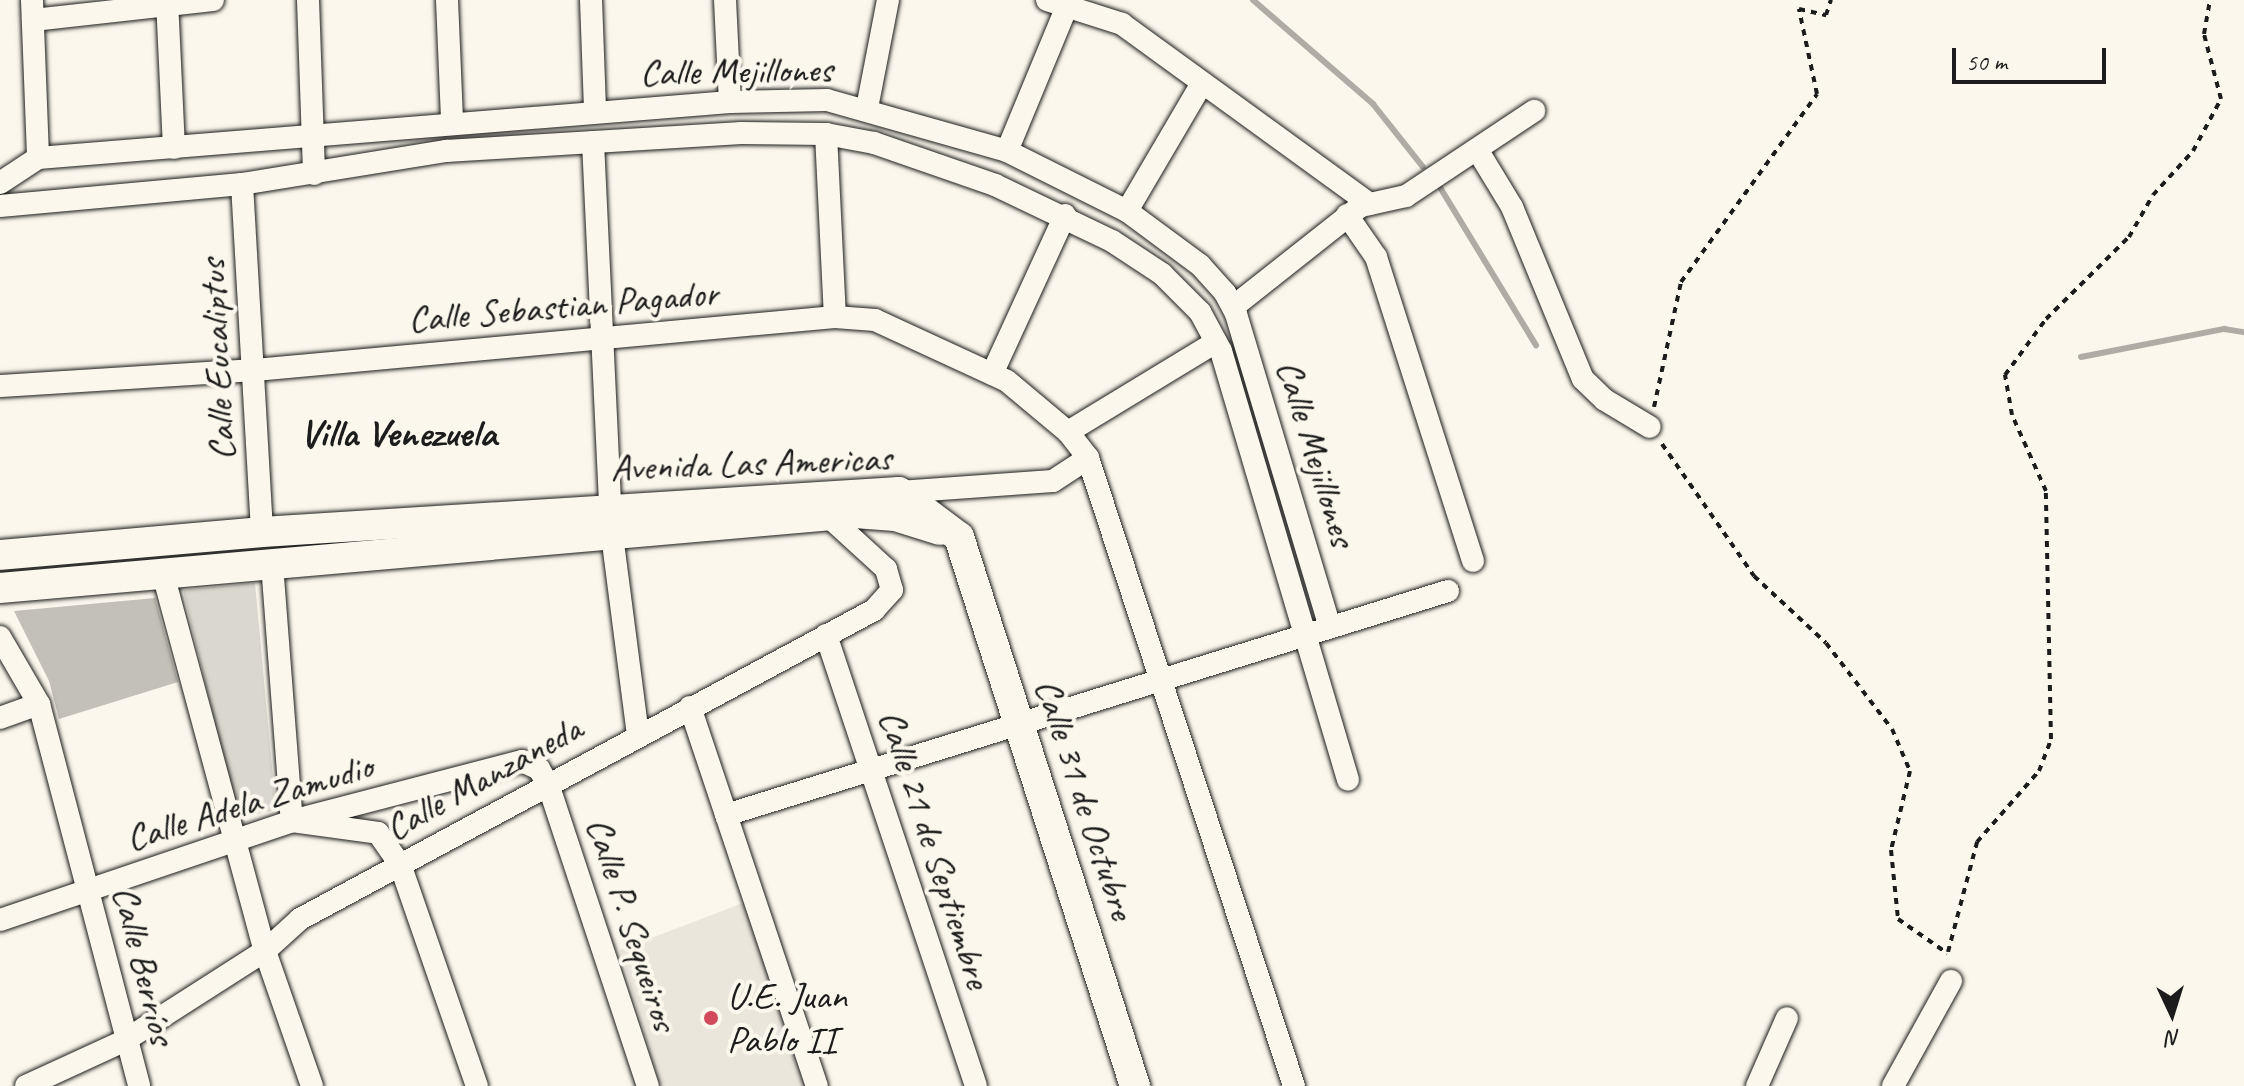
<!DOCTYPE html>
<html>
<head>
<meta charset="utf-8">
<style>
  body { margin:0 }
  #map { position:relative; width:2244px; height:1086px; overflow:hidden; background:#fbf7ec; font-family:Caveat,sans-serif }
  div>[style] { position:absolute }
  .built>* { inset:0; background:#eae6dc }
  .green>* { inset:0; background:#dad7ce }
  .stream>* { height:6px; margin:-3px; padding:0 3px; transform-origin:3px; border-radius:3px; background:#afaca5 }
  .building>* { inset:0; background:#c3c0b8 }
  .path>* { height:4px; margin-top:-2px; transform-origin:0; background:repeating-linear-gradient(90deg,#1c1c1c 0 6px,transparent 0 12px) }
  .roads { filter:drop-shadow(0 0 2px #1c1c1c) drop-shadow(0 0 2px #1c1c1c) }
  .minor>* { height:22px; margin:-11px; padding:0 11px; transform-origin:11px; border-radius:11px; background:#fbf7ec }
  .secondary>* { height:30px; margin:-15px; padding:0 15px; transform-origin:15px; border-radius:15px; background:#fbf7ec }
  .dots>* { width:22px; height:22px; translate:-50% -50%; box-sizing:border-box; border:4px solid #fbf7ec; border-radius:50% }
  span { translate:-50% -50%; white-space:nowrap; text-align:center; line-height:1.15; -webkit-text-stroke:8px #fbf7ec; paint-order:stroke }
  .street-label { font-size:38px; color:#1c1c1c }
  .poi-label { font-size:38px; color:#1c1c1c }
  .left { translate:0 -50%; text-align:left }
  .neighbourhood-label { font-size:40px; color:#1c1c1c; font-weight:700 }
  .north { position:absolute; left:2132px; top:974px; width:80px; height:80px; -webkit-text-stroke:6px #fbf7ec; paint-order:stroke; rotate:176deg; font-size:22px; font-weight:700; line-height:32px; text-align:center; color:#1c1c1c }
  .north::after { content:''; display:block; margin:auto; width:28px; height:36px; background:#1c1c1c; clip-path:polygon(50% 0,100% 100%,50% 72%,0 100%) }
  .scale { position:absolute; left:1952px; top:48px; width:154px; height:36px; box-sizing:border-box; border:4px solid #1c1c1c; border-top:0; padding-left:10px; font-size:24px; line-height:28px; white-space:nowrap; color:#1c1c1c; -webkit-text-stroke:6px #fbf7ec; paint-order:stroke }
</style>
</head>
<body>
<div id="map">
  <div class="built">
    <i style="clip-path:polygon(743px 903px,805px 1086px,660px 1086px,620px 950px)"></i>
  </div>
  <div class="green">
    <i style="clip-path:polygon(255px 583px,276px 810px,238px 818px,183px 590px)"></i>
  </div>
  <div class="stream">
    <i style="left:1253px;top:0;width:159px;rotate:40.9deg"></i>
    <i style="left:1373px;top:104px;width:80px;rotate:51.6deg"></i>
    <i style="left:1441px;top:189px;width:183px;rotate:58.7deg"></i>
    <i style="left:2081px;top:357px;width:146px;rotate:-11.1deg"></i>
    <i style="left:2224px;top:329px;width:20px;rotate:9deg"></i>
  </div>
  <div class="building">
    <i style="clip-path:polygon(155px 598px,178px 682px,59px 719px,49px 681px,14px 611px)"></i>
  </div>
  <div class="path">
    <i style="left:1654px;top:407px;width:128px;rotate:-77.8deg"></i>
    <i style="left:1681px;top:282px;width:232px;rotate:-54.1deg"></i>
    <i style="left:1817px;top:94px;width:87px;rotate:-102deg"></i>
    <i style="left:1799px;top:9px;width:28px;rotate:13deg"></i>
    <i style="left:1826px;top:15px;width:16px;rotate:-72deg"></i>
    <i style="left:1662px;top:444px;width:161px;rotate:55.1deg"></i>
    <i style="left:1754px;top:576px;width:98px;rotate:42.9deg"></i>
    <i style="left:1826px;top:643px;width:108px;rotate:52.5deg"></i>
    <i style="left:1892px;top:729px;width:46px;rotate:66.8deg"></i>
    <i style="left:1910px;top:771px;width:81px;rotate:103.5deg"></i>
    <i style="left:1891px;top:850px;width:69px;rotate:84.2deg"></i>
    <i style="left:1898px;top:919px;width:60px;rotate:34.8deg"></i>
    <i style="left:1948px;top:952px;width:114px;rotate:-75.2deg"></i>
    <i style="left:1977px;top:842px;width:94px;rotate:-48.9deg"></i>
    <i style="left:2039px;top:771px;width:34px;rotate:-69deg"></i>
    <i style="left:2051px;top:739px;width:248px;rotate:-91.2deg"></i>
    <i style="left:2046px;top:491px;width:83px;rotate:-114.1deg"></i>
    <i style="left:2012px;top:415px;width:41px;rotate:-99.9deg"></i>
    <i style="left:2005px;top:375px;width:69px;rotate:-53.8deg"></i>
    <i style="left:2046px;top:319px;width:117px;rotate:-44.7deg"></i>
    <i style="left:2129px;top:237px;width:48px;rotate:-60.3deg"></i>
    <i style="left:2153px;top:195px;width:59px;rotate:-47.7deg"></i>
    <i style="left:2193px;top:151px;width:59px;rotate:-61.7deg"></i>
    <i style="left:2221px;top:99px;width:67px;rotate:-104.7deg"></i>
    <i style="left:2204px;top:34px;width:35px;rotate:-80deg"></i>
  </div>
  <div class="roads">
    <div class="minor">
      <i style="left:32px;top:0;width:158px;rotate:87.8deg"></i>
      <i style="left:167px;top:0;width:148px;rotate:87.3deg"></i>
      <i style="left:308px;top:0;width:174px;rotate:88deg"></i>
      <i style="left:447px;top:0;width:121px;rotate:87.6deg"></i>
      <i style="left:591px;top:0;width:111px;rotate:87.9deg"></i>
      <i style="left:725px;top:0;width:102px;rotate:87.2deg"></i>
      <i style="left:1047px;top:0;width:79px;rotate:17.7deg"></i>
      <i style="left:1122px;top:24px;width:306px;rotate:36deg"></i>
      <i style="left:33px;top:20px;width:181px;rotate:-6.3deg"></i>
      <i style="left:867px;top:108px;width:110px;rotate:-79deg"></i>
      <i style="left:826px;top:134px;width:183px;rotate:87.2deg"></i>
      <i style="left:593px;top:142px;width:365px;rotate:87.3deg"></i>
      <i style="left:1007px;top:151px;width:157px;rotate:-67.5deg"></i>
      <i style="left:1478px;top:151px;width:66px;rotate:58.7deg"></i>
      <i style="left:1512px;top:207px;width:186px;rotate:67.6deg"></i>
      <i style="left:1583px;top:379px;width:30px;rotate:44deg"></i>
      <i style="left:1605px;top:400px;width:52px;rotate:31deg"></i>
      <i style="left:0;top:183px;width:45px;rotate:-33.3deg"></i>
      <i style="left:38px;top:158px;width:694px;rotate:-4.63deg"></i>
      <i style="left:730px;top:102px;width:97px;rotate:-1.2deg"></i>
      <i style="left:827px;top:100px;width:187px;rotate:15.8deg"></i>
      <i style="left:1007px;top:151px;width:134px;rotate:26.6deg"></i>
      <i style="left:1127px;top:211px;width:91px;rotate:36.5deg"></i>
      <i style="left:1200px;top:265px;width:38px;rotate:48deg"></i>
      <i style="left:1225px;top:293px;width:24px;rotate:62deg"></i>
      <i style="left:1236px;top:314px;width:327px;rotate:73.3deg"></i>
      <i style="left:242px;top:184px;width:349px;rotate:86.7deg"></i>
      <i style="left:0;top:206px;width:243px;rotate:-5.2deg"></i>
      <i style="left:242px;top:184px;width:207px;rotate:-9.2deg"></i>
      <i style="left:446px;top:151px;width:296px;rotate:-3.5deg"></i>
      <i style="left:741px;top:133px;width:85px;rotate:0.7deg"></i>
      <i style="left:826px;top:134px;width:49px;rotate:10.6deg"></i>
      <i style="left:874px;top:143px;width:128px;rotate:19.1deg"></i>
      <i style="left:995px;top:185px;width:130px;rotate:25.6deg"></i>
      <i style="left:1112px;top:241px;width:60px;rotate:33.4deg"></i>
      <i style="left:1162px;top:274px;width:54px;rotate:45deg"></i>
      <i style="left:1200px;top:312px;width:44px;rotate:61.7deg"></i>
      <i style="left:1221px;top:351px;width:447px;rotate:73.5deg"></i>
      <i style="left:1127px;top:211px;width:148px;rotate:-59.6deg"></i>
      <i style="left:1347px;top:215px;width:51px;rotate:55.4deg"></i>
      <i style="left:1376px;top:257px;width:319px;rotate:72.3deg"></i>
      <i style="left:1233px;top:307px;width:163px;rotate:-38.3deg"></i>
      <i style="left:1361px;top:206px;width:46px;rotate:-12.5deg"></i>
      <i style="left:1406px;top:196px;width:154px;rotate:-33.6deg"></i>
      <i style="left:992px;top:374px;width:175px;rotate:-65.3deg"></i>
      <i style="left:0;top:386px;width:256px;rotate:-3.6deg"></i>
      <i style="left:255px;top:370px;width:582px;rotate:-5.22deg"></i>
      <i style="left:835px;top:317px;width:40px;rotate:4.3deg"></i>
      <i style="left:875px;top:320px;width:145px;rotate:24.8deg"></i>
      <i style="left:1007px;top:381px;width:80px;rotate:39.9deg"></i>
      <i style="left:1068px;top:432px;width:33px;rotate:52deg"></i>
      <i style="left:1088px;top:458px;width:661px;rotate:71.84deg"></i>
      <i style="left:1068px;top:432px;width:173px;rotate:-31.3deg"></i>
      <i style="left:899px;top:492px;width:154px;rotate:-4.1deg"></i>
      <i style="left:1053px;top:481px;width:42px;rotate:-33.3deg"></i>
      <i style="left:612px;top:535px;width:201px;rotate:82.6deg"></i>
      <i style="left:272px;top:564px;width:258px;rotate:85.6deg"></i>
      <i style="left:292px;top:821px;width:87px;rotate:7.9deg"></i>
      <i style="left:378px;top:833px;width:38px;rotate:55deg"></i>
      <i style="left:400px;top:864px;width:235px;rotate:70.9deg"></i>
      <i style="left:163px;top:574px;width:391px;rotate:74.9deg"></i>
      <i style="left:265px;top:951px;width:143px;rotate:70.8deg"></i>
      <i style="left:826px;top:635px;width:475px;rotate:71.6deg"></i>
      <i style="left:0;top:637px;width:78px;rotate:59.8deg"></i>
      <i style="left:39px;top:704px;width:395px;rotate:75.3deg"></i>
      <i style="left:690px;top:707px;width:400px;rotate:71.5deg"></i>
      <i style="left:0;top:718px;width:41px;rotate:-19.7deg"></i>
      <i style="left:726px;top:815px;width:756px;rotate:-17.24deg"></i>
      <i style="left:0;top:920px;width:308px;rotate:-18.7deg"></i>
      <i style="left:292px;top:821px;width:238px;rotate:-14.6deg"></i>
      <i style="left:522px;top:761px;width:19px;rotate:25deg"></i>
      <i style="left:539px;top:769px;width:17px;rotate:59deg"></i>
      <i style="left:548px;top:784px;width:318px;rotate:71.7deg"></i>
      <i style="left:26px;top:1086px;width:108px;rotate:-24.7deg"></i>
      <i style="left:124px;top:1041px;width:167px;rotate:-32.6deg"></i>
      <i style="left:265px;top:951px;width:47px;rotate:-42.4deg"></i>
      <i style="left:300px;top:919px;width:652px;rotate:-28.29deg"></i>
      <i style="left:874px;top:610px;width:27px;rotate:-48deg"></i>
      <i style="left:892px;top:590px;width:22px;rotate:-106deg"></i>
      <i style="left:886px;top:569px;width:79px;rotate:-137.6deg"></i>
      <i style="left:1757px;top:1086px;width:74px;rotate:-66.2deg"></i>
      <i style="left:1893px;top:1086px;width:120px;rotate:-61.1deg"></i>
    </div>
    <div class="secondary">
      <i style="left:0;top:555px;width:263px;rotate:-5deg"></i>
      <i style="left:262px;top:532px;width:638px;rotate:-3.59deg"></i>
      <i style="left:899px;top:492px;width:75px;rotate:36.9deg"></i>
      <i style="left:959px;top:537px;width:577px;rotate:72.23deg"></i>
      <i style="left:0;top:588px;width:858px;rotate:-5.01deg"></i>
      <i style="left:855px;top:513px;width:40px;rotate:4.3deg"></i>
      <i style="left:895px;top:516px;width:47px;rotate:17.3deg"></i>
    </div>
  </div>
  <div class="dots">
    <i style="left:711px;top:1018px;background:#d1495b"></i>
  </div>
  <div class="street-label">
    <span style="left:736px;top:71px;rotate:-1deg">Calle Mejillones</span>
    <span style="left:563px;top:306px;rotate:-5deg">Calle Sebastian Pagador</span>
    <span style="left:217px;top:360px;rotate:-93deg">Calle Eucaliptus</span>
    <span style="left:1316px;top:453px;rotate:73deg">Calle Mejillones</span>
    <span style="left:751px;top:463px;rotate:-2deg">Avenida Las Americas</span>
    <span style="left:483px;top:778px;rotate:-29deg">Calle Manzaneda</span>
    <span style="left:1085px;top:799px;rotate:72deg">Calle 31 de Octubre</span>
    <span style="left:249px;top:802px;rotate:-17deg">Calle Adela Zamudio</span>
    <span style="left:935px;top:849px;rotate:72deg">Calle 21 de Septiembre</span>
    <span style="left:632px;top:924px;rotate:72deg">Calle P. Sequeiros</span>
    <span style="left:144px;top:965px;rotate:76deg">Calle Berríos</span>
  </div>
  <div class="poi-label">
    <span class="left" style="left:727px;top:1018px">U.E. Juan<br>Pablo II</span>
  </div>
  <div class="neighbourhood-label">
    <span style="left:398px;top:433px">Villa Venezuela</span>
  </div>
  <div class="north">N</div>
  <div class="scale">50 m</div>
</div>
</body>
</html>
